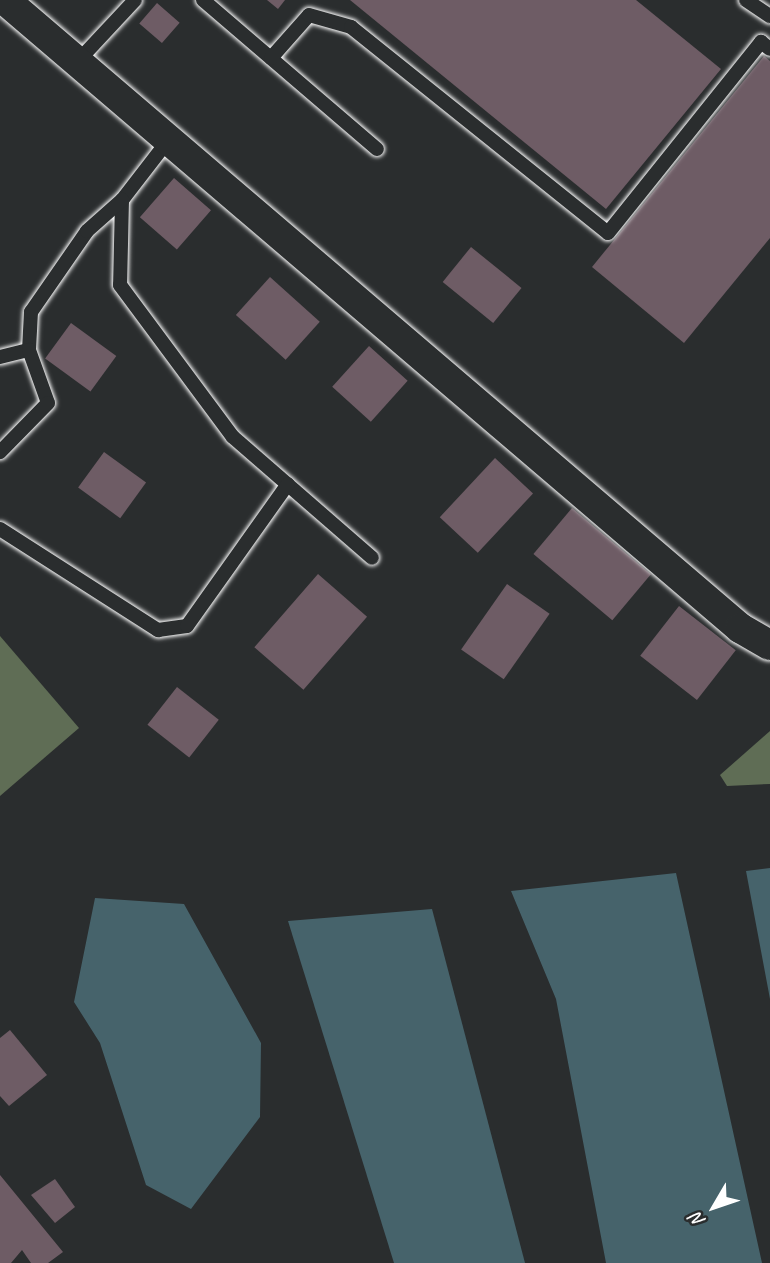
<!DOCTYPE html>
<html>
<head>
<meta charset="utf-8">
<style>
  body { margin:0 }
  #map { position:relative; width:770px; height:1263px; overflow:hidden; background:#2a2d2e; font-family:Caveat,sans-serif }
  div>[style] { position:absolute }
  .green>* { inset:0; background:#5f6d55 }
  .water>* { inset:0; background:#46636b }
  .building>* { inset:0; background:#6e5c65; transform-origin:0 0 }
  .roads { filter:drop-shadow(0 0 2px #fff) drop-shadow(0 0 2px #fff) }
  .lane>* { height:14px; margin:-7px; padding:0 7px; transform-origin:7px; border-radius:7px; background:#2a2d2e }
  .street>* { height:30px; margin:-15px; padding:0 15px; transform-origin:15px; border-radius:15px; background:#2a2d2e }
  span { translate:-50% -50%; white-space:nowrap; text-align:center; line-height:1.15; -webkit-text-stroke:6px #2a2d2e; paint-order:stroke }
  .north { position:absolute; left:679px; top:1172px; width:70px; height:70px; -webkit-text-stroke:5px #2a2d2e; paint-order:stroke; rotate:231deg; font-size:19px; font-weight:700; line-height:28px; text-align:center; color:#fff }
  .north::after { content:''; display:block; margin:auto; width:24px; height:32px; background:#fff; clip-path:polygon(50% 0,100% 100%,50% 72%,0 100%) }
</style>
</head>
<body>
<div id="map">
  <div class="green">
    <i style="clip-path:polygon(0 636px,79px 728px,0 796px)"></i>
    <i style="clip-path:polygon(770px 731px,770px 784px,727px 786px,720px 775px)"></i>
  </div>
  <div class="water">
    <i style="clip-path:polygon(770px 868px,770px 999px,746px 871px)"></i>
    <i style="clip-path:polygon(676px 873px,762px 1263px,606px 1263px,556px 999px,511px 891px)"></i>
    <i style="clip-path:polygon(95px 898px,184px 904px,261px 1043px,260px 1117px,191px 1209px,146px 1185px,100px 1043px,74px 1002px)"></i>
    <i style="clip-path:polygon(432px 909px,525px 1263px,394px 1263px,288px 921px)"></i>
  </div>
  <div class="building">
    <i style="clip-path:polygon(267px 0,285px 0,278px 9px)"></i>
    <i style="clip-path:polygon(350px 0,636px 0,721px 69px,606px 209px)"></i>
    <i style="left:157px;top:3px;width:30px;height:27px;rotate:41deg"></i>
    <i style="clip-path:polygon(764px 56px,770px 61px,770px 238px,684px 343px,592px 267px)"></i>
    <i style="left:174px;top:178px;width:49px;height:52px;rotate:41deg"></i>
    <i style="left:471px;top:247px;width:65px;height:45px;rotate:39deg"></i>
    <i style="left:270px;top:277px;width:67px;height:51px;rotate:42deg"></i>
    <i style="left:71px;top:323px;width:56px;height:44px;rotate:36deg"></i>
    <i style="left:369px;top:346px;width:52px;height:55px;rotate:42deg"></i>
    <i style="left:104px;top:452px;width:52px;height:44px;rotate:36deg"></i>
    <i style="left:495px;top:458px;width:52px;height:81px;rotate:43deg"></i>
    <i style="left:572px;top:508px;width:103px;height:60px;rotate:40deg"></i>
    <i style="left:318px;top:574px;width:65px;height:97px;rotate:41deg"></i>
    <i style="left:507px;top:584px;width:52px;height:80px;rotate:35deg"></i>
    <i style="left:679px;top:606px;width:72px;height:63px;rotate:38deg"></i>
    <i style="left:177px;top:687px;width:53px;height:48px;rotate:38deg"></i>
    <i style="clip-path:polygon(10px 1030px,47px 1075px,9px 1106px,0 1096px,0 1038px)"></i>
    <i style="clip-path:polygon(0 1175px,63px 1252px,48px 1263px,31px 1263px,22px 1250px,11px 1263px,0 1263px)"></i>
    <i style="clip-path:polygon(55px 1179px,75px 1207px,55px 1223px,31px 1195px)"></i>
  </div>
  <div class="roads">
    <div class="lane">
      <i style="left:203px;top:0;width:229px;rotate:40.6deg"></i>
      <i style="left:746px;top:0;width:29px;rotate:34deg"></i>
      <i style="left:271px;top:58px;width:57px;rotate:-48.5deg"></i>
      <i style="left:309px;top:15px;width:44px;rotate:15.9deg"></i>
      <i style="left:351px;top:27px;width:329px;rotate:38.7deg"></i>
      <i style="left:608px;top:233px;width:245px;rotate:-51.3deg"></i>
      <i style="left:761px;top:42px;width:11px;rotate:38deg"></i>
      <i style="left:79px;top:60px;width:82px;rotate:-47deg"></i>
      <i style="left:170px;top:138px;width:78px;rotate:127.7deg"></i>
      <i style="left:122px;top:200px;width:85px;rotate:91.3deg"></i>
      <i style="left:120px;top:285px;width:189px;rotate:53.4deg"></i>
      <i style="left:233px;top:437px;width:184px;rotate:41deg"></i>
      <i style="left:29px;top:350px;width:38px;rotate:-87deg"></i>
      <i style="left:31px;top:312px;width:98px;rotate:-55.3deg"></i>
      <i style="left:87px;top:231px;width:47px;rotate:-41.5deg"></i>
      <i style="left:0;top:357px;width:30px;rotate:-14deg"></i>
      <i style="left:29px;top:350px;width:56px;rotate:70.3deg"></i>
      <i style="left:48px;top:403px;width:69px;rotate:134.4deg"></i>
      <i style="left:0;top:529px;width:188px;rotate:32.6deg"></i>
      <i style="left:158px;top:630px;width:29px;rotate:-8deg"></i>
      <i style="left:187px;top:626px;width:174px;rotate:-54.6deg"></i>
    </div>
    <div class="street">
      <i style="left:5px;top:0;width:967px;rotate:40.51deg"></i>
      <i style="left:740px;top:628px;width:34px;rotate:30deg"></i>
    </div>
  </div>
  <div class="north">N</div>
</div>
</body>
</html>
